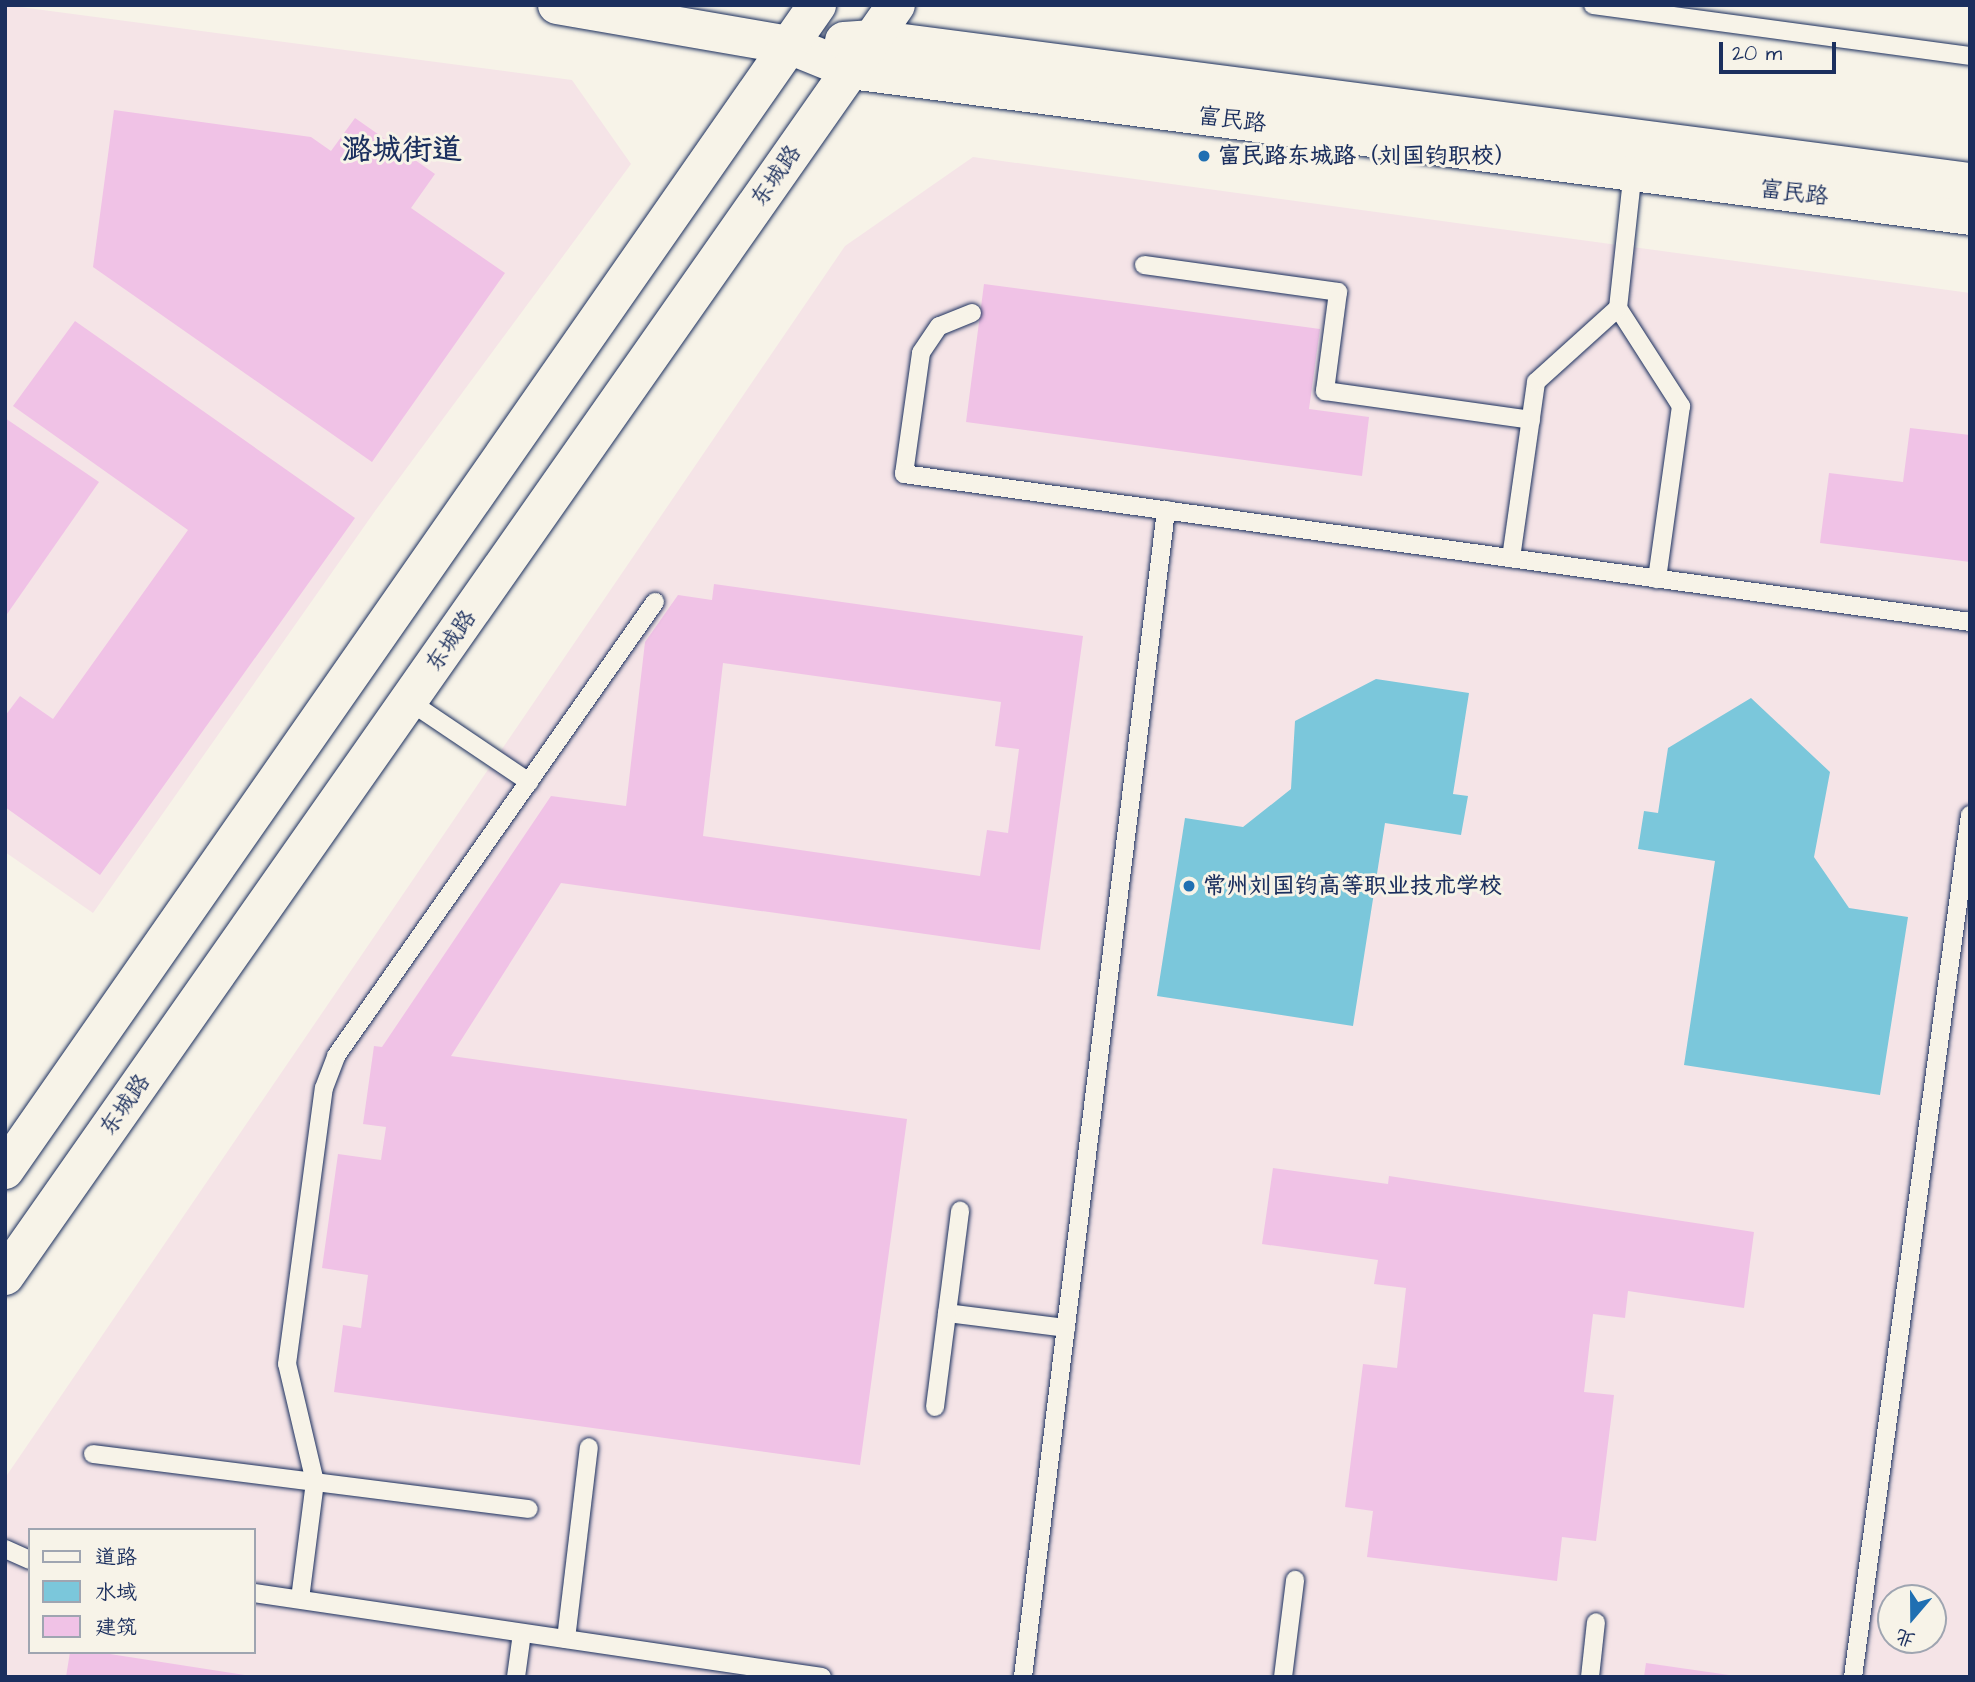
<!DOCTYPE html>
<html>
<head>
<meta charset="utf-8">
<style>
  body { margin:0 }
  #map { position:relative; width:1975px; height:1682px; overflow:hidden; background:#f7f3e8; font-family:"Architects Daughter","LXGW WenKai TC",sans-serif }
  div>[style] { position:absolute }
  .built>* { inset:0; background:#f5e4e7 }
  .water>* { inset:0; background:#7bc7db }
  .building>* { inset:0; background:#f0c2e6 }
  .roads { filter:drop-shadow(0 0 2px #1b2f5e) drop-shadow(0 0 2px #1b2f5e) }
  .service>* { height:18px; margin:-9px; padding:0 9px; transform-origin:9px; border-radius:9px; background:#f7f3e8 }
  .tertiary>* { height:38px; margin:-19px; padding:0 19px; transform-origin:19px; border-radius:19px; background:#f7f3e8 }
  .secondary>* { height:38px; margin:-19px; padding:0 19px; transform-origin:19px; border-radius:19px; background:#f7f3e8 }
  .dots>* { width:19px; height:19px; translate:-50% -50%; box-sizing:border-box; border:4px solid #f7f3e8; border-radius:50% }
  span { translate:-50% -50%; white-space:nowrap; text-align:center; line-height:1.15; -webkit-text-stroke:6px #f7f3e8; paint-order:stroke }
  .street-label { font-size:23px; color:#1b2f5e }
  .poi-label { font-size:23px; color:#1b2f5e; font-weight:700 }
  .left { translate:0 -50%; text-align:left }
  .district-label { font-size:30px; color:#1b2f5e; font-weight:700 }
  .frame { position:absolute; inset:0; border:7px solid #1b2f5e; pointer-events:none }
  .legend { position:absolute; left:28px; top:1528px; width:228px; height:126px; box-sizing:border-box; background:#f7f3e8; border:2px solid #9fa5b1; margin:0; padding:9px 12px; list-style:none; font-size:21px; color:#1b2f5e }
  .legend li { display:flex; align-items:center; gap:14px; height:35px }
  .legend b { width:35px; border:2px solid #9fa5b1 }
  .north { position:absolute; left:1877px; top:1584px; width:70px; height:70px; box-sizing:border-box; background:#f7f3e8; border:2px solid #9fa5b1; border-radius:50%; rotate:200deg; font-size:19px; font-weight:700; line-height:28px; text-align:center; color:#1b2f5e }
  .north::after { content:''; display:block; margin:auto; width:24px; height:32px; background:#1f6fb2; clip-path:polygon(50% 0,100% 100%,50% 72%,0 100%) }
  .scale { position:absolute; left:1719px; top:42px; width:117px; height:32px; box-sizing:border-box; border:4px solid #1b2f5e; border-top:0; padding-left:9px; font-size:21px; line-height:24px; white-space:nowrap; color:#1b2f5e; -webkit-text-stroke:5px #f7f3e8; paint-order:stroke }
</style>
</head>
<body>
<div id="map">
  <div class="built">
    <i style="clip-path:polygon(5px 5px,572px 80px,631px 164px,375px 511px,93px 913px,5px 852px)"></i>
    <i style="clip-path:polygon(evenodd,973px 157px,1970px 293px,1970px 1677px,5px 1677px,5px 1478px,845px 246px,973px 157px,30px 1530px,254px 1530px,254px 1652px,30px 1652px,30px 1530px,973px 157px,1891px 1598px,1933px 1598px,1933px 1640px,1891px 1640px,1891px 1598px)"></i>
  </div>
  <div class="water">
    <i style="clip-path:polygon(1376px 679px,1469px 693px,1453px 794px,1468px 796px,1461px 835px,1385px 823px,1353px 1026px,1157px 996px,1185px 818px,1243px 827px,1291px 789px,1295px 721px)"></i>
    <i style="clip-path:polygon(1751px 698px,1830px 772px,1814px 857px,1849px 908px,1908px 917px,1880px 1095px,1684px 1065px,1715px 861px,1638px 849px,1644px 811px,1658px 813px,1668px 748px)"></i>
  </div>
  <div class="building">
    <i style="clip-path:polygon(114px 110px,311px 137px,331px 151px,355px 118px,435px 174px,411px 208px,505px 273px,372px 462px,93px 267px)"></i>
    <i style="clip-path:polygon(984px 284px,1320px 329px,1309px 409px,1369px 417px,1362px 476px,966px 422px)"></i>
    <i style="clip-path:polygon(75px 321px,355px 518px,100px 875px,5px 807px,5px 716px,20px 696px,53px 719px,188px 530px,13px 406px)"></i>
    <i style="clip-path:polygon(5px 418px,99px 482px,5px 617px)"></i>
    <i style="clip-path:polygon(1910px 428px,1970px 435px,1970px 562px,1820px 543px,1829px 473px,1903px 482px)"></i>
    <i style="clip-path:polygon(evenodd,714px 584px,1083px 636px,1040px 950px,561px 883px,451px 1056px,907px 1119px,860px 1465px,334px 1392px,343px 1325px,361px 1328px,368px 1275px,322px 1268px,338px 1154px,381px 1160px,386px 1127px,363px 1124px,374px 1046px,382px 1047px,551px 796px,626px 806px,645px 642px,678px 595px,712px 600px,714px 584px,723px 663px,1001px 702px,995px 746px,1019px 749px,1008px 833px,987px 830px,980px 876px,703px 836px,723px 663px)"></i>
    <i style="clip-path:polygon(1273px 1168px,1388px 1184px,1389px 1176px,1754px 1232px,1744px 1308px,1628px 1291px,1625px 1318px,1593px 1314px,1584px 1392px,1614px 1395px,1596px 1541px,1562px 1537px,1557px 1581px,1367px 1557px,1373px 1511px,1345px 1507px,1363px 1364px,1397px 1368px,1406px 1288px,1374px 1284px,1378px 1260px,1262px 1244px)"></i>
    <i style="clip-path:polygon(70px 1652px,97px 1652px,257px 1677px,66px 1677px)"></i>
    <i style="clip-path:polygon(1646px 1663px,1729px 1675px,1729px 1677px,1644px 1677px)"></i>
  </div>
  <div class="roads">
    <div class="service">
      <i style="left:1593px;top:5px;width:380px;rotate:7.7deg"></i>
      <i style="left:1633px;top:170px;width:139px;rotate:96.2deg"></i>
      <i style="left:1618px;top:308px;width:117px;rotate:57.3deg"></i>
      <i style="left:1681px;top:406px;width:175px;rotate:97.9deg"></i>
      <i style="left:1144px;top:265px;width:196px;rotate:7.9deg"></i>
      <i style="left:1338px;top:292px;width:100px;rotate:97.5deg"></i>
      <i style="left:1325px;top:391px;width:208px;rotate:8deg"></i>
      <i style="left:972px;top:313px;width:35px;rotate:158deg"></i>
      <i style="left:939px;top:326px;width:32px;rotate:124deg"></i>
      <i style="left:921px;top:353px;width:122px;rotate:98deg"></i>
      <i style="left:904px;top:474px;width:1076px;rotate:7.9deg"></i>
      <i style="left:1511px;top:558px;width:178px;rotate:-81.9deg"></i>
      <i style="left:1536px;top:382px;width:110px;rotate:-42.1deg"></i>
      <i style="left:409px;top:701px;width:145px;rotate:34deg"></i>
      <i style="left:947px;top:1313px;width:120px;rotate:7.2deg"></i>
      <i style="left:935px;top:1407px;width:198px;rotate:-82.7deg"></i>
      <i style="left:93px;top:1454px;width:439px;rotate:7.2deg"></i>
      <i style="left:5px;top:1549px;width:27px;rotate:24deg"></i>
      <i style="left:254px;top:1593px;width:574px;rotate:8.41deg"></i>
      <i style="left:300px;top:1599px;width:118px;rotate:-82.7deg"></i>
      <i style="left:315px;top:1482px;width:121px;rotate:-103.3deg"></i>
      <i style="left:287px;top:1364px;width:278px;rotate:-82.4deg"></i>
      <i style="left:324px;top:1088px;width:34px;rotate:-69deg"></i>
      <i style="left:336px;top:1056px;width:555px;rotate:-54.91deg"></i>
      <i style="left:566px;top:1639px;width:193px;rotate:-83.2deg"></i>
      <i style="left:516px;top:1677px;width:44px;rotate:-82.2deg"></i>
      <i style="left:1023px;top:1677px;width:1176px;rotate:-83.01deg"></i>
      <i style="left:1283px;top:1677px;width:98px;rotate:-82.9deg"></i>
      <i style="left:1590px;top:1677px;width:55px;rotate:-83.8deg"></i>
      <i style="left:1853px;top:1677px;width:870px;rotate:-82.27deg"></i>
    </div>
    <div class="tertiary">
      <i style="left:557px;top:5px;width:235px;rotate:9.8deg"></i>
      <i style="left:789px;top:45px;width:67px;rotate:22deg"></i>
      <i style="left:851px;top:70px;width:1128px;rotate:7.43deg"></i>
      <i style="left:844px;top:41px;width:29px;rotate:-4deg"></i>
      <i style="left:873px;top:39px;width:1106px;rotate:7.43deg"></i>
    </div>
    <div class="secondary">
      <i style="left:5px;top:1170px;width:1420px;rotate:-55.12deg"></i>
      <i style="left:5px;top:1276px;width:1552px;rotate:-54.97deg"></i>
    </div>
  </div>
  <div class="dots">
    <i style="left:1204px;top:156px;background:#1f6fb2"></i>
    <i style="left:1189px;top:886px;background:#1f6fb2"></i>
  </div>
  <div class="street-label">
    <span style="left:1232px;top:120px;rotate:7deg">富民路</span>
    <span style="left:776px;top:176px;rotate:-55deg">东城路</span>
    <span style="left:1794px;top:193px;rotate:7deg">富民路</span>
    <span style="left:451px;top:641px;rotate:-55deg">东城路</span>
    <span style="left:125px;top:1105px;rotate:-55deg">东城路</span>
  </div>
  <div class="poi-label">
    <span class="left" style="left:1218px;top:156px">富民路东城路（刘国钧职校）</span>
    <span class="left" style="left:1203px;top:886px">常州刘国钧高等职业技术学校</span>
  </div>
  <div class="district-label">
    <span style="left:402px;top:150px">潞城街道</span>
  </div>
  <div class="frame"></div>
  <ul class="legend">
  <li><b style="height:9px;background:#f7f3e8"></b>道路</li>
  <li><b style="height:19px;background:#7bc7db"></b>水域</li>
  <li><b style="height:19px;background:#f0c2e6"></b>建筑</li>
  </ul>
  <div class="north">北</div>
  <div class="scale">20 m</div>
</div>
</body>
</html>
